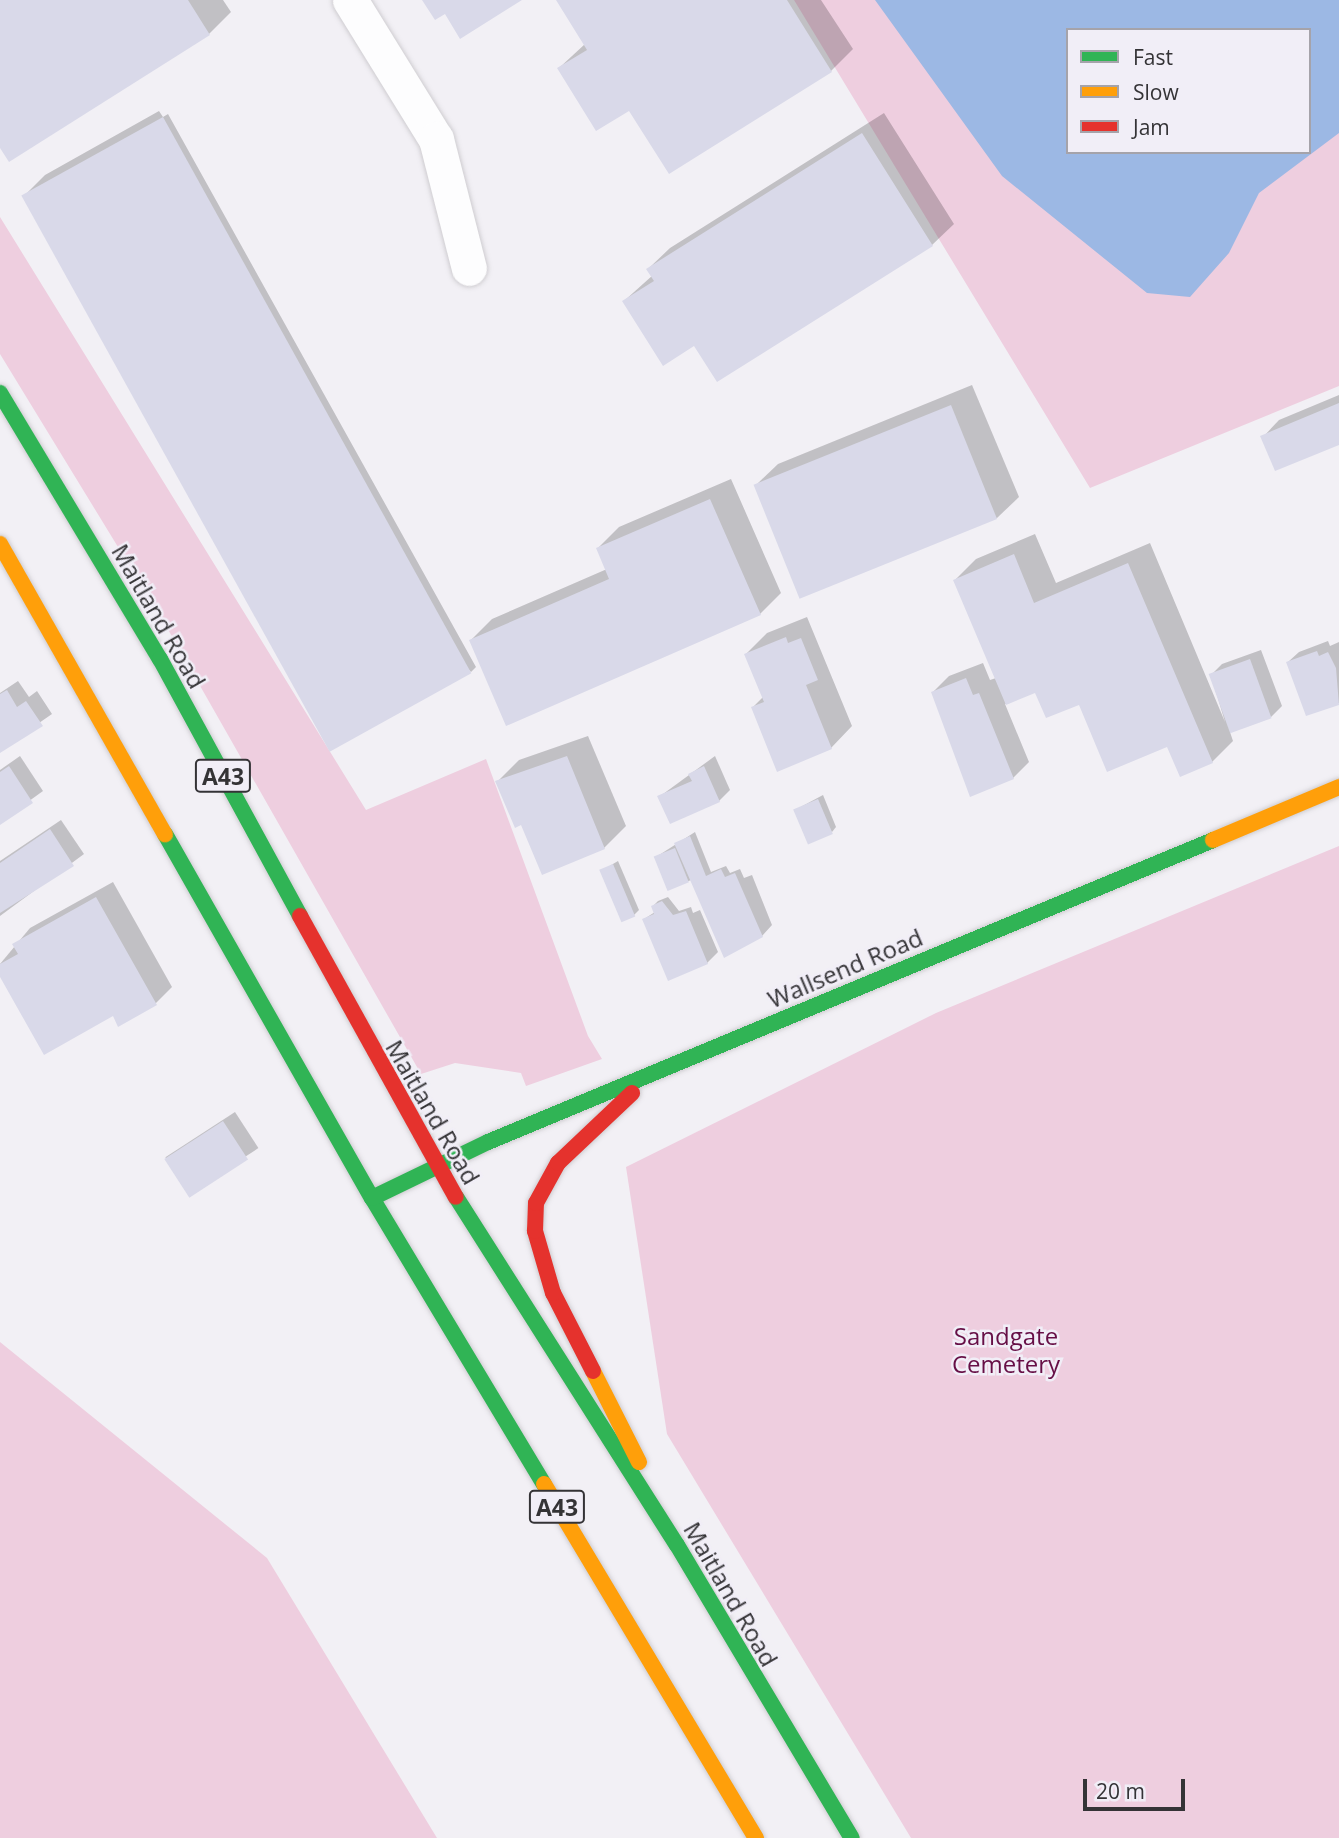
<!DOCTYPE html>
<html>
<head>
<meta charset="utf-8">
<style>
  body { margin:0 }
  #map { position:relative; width:1339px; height:1838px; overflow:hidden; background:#f2f0f5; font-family:"Open Sans",sans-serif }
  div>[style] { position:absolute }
  .green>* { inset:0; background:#eecedf }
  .water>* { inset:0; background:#9cb8e4 }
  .shadow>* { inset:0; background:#0003; transform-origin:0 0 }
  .building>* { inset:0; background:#d9d9e9; transform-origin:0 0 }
  .roads { filter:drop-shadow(0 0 2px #cfcdd1) drop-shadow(0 0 2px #cfcdd1) }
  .street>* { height:35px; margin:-17.5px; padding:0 17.5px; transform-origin:17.5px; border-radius:17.5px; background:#fdfdfe }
  .fast>* { height:16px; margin:-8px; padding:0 8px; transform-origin:8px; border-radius:8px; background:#30b455 }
  .slow>* { height:16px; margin:-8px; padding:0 8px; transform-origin:8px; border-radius:8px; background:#ff9f0a }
  .jam>* { height:16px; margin:-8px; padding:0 8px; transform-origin:8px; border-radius:8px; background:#e5322d }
  span { translate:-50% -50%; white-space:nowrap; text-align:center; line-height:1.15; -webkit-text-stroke:5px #f1eef7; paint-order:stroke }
  .shield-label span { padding:2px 5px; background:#f1eef7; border:2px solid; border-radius:5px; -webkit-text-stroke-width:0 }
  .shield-label { font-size:23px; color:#343336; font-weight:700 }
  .street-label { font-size:24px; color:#343336 }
  .park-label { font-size:24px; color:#660f46 }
  .legend { position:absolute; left:1066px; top:28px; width:245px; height:126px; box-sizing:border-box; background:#f1eef7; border:2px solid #a5a3aa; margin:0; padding:9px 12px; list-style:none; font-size:21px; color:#343336 }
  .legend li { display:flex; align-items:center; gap:14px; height:35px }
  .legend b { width:35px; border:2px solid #a5a3aa }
  .scale { position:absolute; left:1083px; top:1779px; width:102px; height:32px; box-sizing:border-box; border:4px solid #343336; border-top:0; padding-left:9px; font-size:21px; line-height:24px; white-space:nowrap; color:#343336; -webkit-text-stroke:5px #f1eef7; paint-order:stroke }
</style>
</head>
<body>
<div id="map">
  <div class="green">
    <i style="clip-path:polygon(evenodd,794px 0,1339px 0,1339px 386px,1090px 488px,794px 0,1068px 30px,1309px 30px,1309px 152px,1068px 152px,1068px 30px)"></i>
    <i style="clip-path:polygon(0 217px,366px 810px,486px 759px,588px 1036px,602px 1059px,526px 1086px,521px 1073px,455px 1063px,421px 1074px,162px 619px,0 354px)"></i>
    <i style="clip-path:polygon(1339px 846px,1339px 1838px,911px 1838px,667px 1434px,626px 1167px,936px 1013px)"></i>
    <i style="clip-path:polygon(0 1342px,267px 1558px,437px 1838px,0 1838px)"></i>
  </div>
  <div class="water">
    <i style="clip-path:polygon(evenodd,875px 0,1339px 0,1339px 133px,1259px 193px,1229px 253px,1190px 297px,1147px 293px,1002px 176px,875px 0,1068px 30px,1309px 30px,1309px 152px,1068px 152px,1068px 30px)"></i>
  </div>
  <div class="shadow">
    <i style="clip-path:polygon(0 0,223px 0,231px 12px,209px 34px,9px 159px,0 145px)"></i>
    <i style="clip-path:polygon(558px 0,821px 0,853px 49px,831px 71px,669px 172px,630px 108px,559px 68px,585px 44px)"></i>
    <i style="clip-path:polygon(159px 111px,163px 117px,168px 114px,476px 667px,471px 672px,24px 196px,45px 175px)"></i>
    <i style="clip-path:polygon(884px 113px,954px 224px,932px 245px,624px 301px,653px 275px,648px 269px,670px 248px)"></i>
    <i style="clip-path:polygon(972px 385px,1019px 497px,997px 518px,756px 485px,778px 464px)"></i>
    <i style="clip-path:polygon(1339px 395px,1339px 443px,1263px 437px,1279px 420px)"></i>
    <i style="clip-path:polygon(731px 479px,781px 593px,760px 614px,471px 640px,492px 619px,607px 569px,598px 548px,619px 527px)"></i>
    <i style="clip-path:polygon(1035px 534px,1056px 583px,1150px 543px,1225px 722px,1211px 675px,1222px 664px,1261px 650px,1282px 706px,1271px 717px,1230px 732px,1233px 741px,1212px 762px,1080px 703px,1036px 691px,1005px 704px,1029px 762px,1013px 778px,933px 692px,949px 676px,983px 663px,990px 680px,996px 678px,955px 580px,976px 559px)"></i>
    <i style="clip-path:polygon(807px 617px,852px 726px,831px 748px,753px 707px,763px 697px,746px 654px,767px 633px)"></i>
    <i style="clip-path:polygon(1328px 641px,1330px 646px,1339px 642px,1339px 703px,1307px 714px,1288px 662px,1299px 652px)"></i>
    <i style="clip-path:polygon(18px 681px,29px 697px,37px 691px,52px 714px,0 750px,0 693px)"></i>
    <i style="clip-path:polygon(588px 736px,626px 826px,604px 848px,522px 823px,497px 782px,519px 760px)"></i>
    <i style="clip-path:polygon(20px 756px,43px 791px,0 822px,0 770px)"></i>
    <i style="clip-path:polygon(715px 756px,730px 790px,719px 801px,659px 797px)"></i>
    <i style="clip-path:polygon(823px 795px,836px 827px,832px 832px,795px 810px)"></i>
    <i style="clip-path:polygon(61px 820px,84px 854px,0 916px,0 861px)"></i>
    <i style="clip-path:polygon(695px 832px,711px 872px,726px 866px,730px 873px,740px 869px,744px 878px,752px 875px,772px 925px,762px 936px,694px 879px,669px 888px,656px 857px)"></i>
    <i style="clip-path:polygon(618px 861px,639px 910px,634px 915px,601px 871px)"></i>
    <i style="clip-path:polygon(113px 882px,172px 987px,155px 1004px,113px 1014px,0 973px,0 964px,30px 928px)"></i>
    <i style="clip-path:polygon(668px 897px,679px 911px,691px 907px,693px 913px,700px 910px,718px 952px,707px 963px,644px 919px,655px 912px,653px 906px,658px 901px)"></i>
    <i style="left:235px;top:1112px;width:43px;height:83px;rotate:57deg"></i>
  </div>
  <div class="building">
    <i style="clip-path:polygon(0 0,188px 0,210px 35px,9px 162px,0 148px)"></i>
    <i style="clip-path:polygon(422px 0,522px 0,460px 39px,445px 14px,435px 20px)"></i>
    <i style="clip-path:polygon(556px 0,787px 0,832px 72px,669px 174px,629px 111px,596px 131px,557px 68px,587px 50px)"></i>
    <i style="left:163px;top:117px;width:636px;height:162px;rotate:61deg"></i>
    <i style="clip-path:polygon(862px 133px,933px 246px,717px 382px,694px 346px,663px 366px,622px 301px,654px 281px,646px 269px)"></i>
    <i style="clip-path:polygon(1339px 403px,1339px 445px,1275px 471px,1260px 436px)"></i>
    <i style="left:951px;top:405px;width:123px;height:213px;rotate:68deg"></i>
    <i style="clip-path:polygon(710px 499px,761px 615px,506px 726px,469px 640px,609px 579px,596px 548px)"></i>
    <i style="clip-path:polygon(1014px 554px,1034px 603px,1128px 563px,1213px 763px,1180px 777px,1167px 747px,1107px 772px,1079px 705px,1046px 718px,1035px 693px,1006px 705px,953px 580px)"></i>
    <i style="clip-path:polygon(786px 637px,788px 643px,801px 638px,818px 680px,806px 685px,832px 749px,777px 772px,751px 707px,764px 702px,744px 654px)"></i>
    <i style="clip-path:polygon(1317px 651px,1319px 656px,1328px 652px,1336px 668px,1339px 705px,1306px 716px,1286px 662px)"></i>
    <i style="left:1250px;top:659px;width:63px;height:44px;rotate:70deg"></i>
    <i style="clip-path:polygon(966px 678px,973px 695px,979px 693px,1014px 779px,970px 797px,931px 692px)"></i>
    <i style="clip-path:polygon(7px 690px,17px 707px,26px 701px,43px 726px,0 753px,0 694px)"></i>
    <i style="clip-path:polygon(567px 756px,605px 849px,542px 875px,521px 825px,515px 828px,495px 781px)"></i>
    <i style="clip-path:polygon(9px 766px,33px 803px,0 825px,0 772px)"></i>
    <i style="clip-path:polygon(704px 766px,720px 802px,670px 824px,657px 796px,692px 781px,688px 774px)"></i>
    <i style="left:818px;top:799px;width:38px;height:27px;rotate:67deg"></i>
    <i style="clip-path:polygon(50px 829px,74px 866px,0 913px,0 863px)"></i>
    <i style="clip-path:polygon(690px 836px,706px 876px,721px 869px,725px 877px,735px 873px,763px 937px,724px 958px,674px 843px)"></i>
    <i style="left:675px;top:848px;width:37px;height:23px;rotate:68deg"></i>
    <i style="left:613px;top:864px;width:57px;height:15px;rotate:67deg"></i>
    <i style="clip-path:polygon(96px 897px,157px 1005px,118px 1027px,113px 1016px,44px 1055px,0 977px,0 964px,18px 954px,12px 944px)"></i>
    <i style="clip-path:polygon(662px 901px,673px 915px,686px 911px,708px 964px,668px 981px,642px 919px,654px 914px,651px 906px)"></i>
    <i style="left:223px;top:1121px;width:46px;height:70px;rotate:57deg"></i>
  </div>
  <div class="roads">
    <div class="street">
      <i style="left:350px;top:0;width:163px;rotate:58.3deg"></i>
      <i style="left:436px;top:139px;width:133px;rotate:75.7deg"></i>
    </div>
    <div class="fast">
      <i style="left:0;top:393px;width:310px;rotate:59deg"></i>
      <i style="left:160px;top:659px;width:293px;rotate:61.4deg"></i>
      <i style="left:165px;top:834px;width:419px;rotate:60.4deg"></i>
      <i style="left:372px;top:1198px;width:334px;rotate:59deg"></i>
      <i style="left:456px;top:1197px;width:412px;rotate:57.6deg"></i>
      <i style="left:677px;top:1545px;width:341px;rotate:59.2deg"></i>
      <i style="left:372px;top:1198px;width:129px;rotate:-25.8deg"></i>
      <i style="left:488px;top:1142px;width:785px;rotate:-22.61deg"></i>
    </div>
    <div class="slow">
      <i style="left:0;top:544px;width:334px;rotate:60.4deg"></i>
      <i style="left:1213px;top:840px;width:137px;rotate:-22.8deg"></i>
      <i style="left:593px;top:1371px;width:102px;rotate:63.2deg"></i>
      <i style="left:544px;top:1484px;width:413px;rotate:59.1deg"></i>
    </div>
    <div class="jam">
      <i style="left:300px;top:916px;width:321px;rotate:61deg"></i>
      <i style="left:593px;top:1371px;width:88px;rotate:-117.1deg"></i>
      <i style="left:553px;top:1293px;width:65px;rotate:-106.2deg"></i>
      <i style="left:535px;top:1231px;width:28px;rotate:-88deg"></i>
      <i style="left:536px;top:1203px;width:46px;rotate:-61.2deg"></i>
      <i style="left:558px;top:1163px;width:102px;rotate:-43.4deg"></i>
    </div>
  </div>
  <div class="shield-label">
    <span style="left:223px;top:776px">A43</span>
    <span style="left:557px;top:1507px">A43</span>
  </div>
  <div class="street-label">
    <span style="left:159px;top:616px;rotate:60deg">Maitland Road</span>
    <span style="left:845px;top:968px;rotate:-23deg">Wallsend Road</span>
    <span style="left:433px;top:1112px;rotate:60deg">Maitland Road</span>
    <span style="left:731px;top:1594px;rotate:60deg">Maitland Road</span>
  </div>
  <div class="park-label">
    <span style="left:1006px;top:1350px">Sandgate<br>Cemetery</span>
  </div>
  <ul class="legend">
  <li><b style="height:9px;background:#30b455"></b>Fast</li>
  <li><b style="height:9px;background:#ff9f0a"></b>Slow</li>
  <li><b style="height:9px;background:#e5322d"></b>Jam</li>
  </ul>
  <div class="scale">20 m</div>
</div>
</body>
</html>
